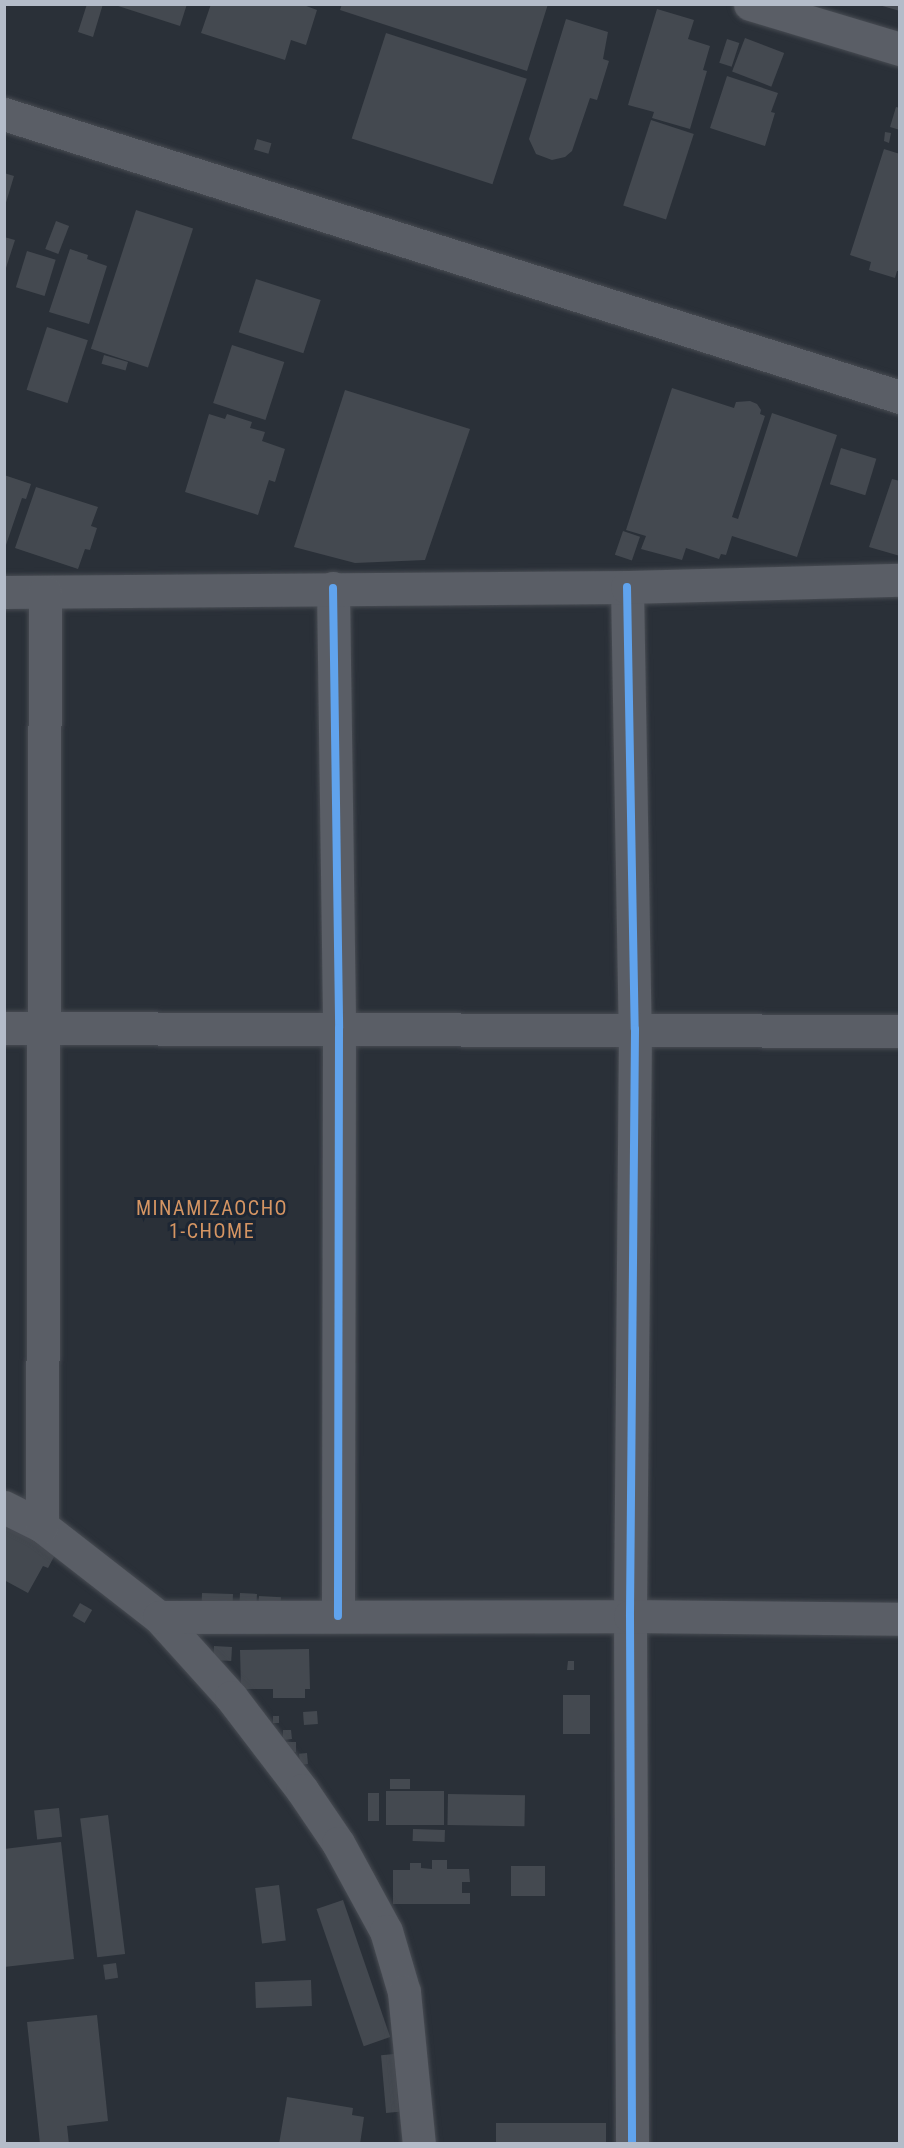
<!DOCTYPE html>
<html>
<head>
<meta charset="utf-8">
<style>
  body { margin:0 }
  #map { position:relative; width:904px; height:2148px; overflow:hidden; background:#2a3038; font-family:"Roboto Condensed",sans-serif }
  div>[style] { position:absolute }
  .building>* { inset:0; background:#444950; transform-origin:0 0 }
  .roads { filter:drop-shadow(0 0 2px #484c53) drop-shadow(0 0 2px #484c53) }
  .minor>* { height:33px; margin:-16.5px; padding:0 16.5px; transform-origin:16.5px; border-radius:16.5px; background:#5a5e66 }
  .cycleway>* { height:8px; margin:-4px; padding:0 4px; transform-origin:4px; border-radius:4px; background:#60a3ed }
  span { translate:-50% -50%; white-space:nowrap; text-align:center; line-height:1.15; -webkit-text-stroke:6px #1d2633; paint-order:stroke }
  .neighbourhood-label { font-size:20px; color:#d59563; letter-spacing:1.5px }
  .frame { position:absolute; inset:0; border:6px solid #b4bcc9; pointer-events:none }
</style>
</head>
<body>
<div id="map">
  <div class="building">
    <i style="clip-path:polygon(87px 4px,103px 4px,93px 37px,78px 32px)"></i>
    <i style="clip-path:polygon(112px 4px,187px 4px,180px 26px)"></i>
    <i style="clip-path:polygon(211px 4px,301px 4px,317px 10px,306px 45px,291px 40px,285px 60px,201px 33px)"></i>
    <i style="clip-path:polygon(342px 4px,548px 4px,527px 71px,340px 10px)"></i>
    <i style="clip-path:polygon(879px 4px,900px 4px,900px 11px,879px 5px)"></i>
    <i style="clip-path:polygon(657px 9px,694px 20px,688px 39px,710px 46px,703px 70px,707px 71px,690px 129px,652px 118px,654px 112px,628px 105px)"></i>
    <i style="clip-path:polygon(566px 19px,608px 32px,603px 59px,609px 61px,597px 100px,590px 98px,572px 151px,565px 157px,552px 160px,536px 154px,529px 139px)"></i>
    <i style="left:386px;top:33px;width:148px;height:111px;rotate:18deg"></i>
    <i style="left:745px;top:38px;width:42px;height:36px;rotate:21deg"></i>
    <i style="left:727px;top:39px;width:13px;height:25px;rotate:18deg"></i>
    <i style="clip-path:polygon(727px 76px,778px 93px,771px 112px,775px 113px,765px 146px,710px 128px)"></i>
    <i style="clip-path:polygon(896px 107px,900px 108px,900px 130px,890px 127px)"></i>
    <i style="left:651px;top:120px;width:45px;height:90px;rotate:18deg"></i>
    <i style="clip-path:polygon(885px 132px,891px 133px,889px 143px,884px 141px)"></i>
    <i style="left:257px;top:139px;width:15px;height:11px;rotate:16deg"></i>
    <i style="clip-path:polygon(884px 149px,900px 154px,900px 271px,897px 271px,895px 278px,869px 270px,871px 262px,850px 255px)"></i>
    <i style="clip-path:polygon(4px 173px,14px 176px,5px 206px,4px 206px)"></i>
    <i style="left:136px;top:210px;width:60px;height:146px;rotate:18deg"></i>
    <i style="left:56px;top:221px;width:14px;height:30px;rotate:21deg"></i>
    <i style="clip-path:polygon(4px 237px,15px 240px,5px 271px,4px 271px)"></i>
    <i style="clip-path:polygon(70px 249px,88px 255px,87px 259px,107px 266px,89px 324px,49px 312px)"></i>
    <i style="left:27px;top:251px;width:30px;height:38px;rotate:17deg"></i>
    <i style="left:256px;top:279px;width:68px;height:56px;rotate:18deg"></i>
    <i style="left:47px;top:327px;width:43px;height:66px;rotate:18deg"></i>
    <i style="left:232px;top:345px;width:55px;height:61px;rotate:18deg"></i>
    <i style="left:104px;top:355px;width:25px;height:9px;rotate:16deg"></i>
    <i style="clip-path:polygon(672px 388px,734px 408px,736px 402px,750px 401px,757px 404px,761px 410px,760px 414px,765px 416px,732px 517px,738px 519px,772px 413px,837px 435px,797px 557px,732px 536px,726px 555px,721px 554px,719px 559px,686px 548px,682px 560px,641px 549px,646px 536px,626px 530px)"></i>
    <i style="clip-path:polygon(345px 390px,470px 429px,425px 560px,355px 563px,294px 547px)"></i>
    <i style="clip-path:polygon(209px 414px,225px 419px,227px 414px,252px 422px,250px 428px,265px 432px,262px 441px,285px 449px,275px 482px,269px 480px,258px 515px,185px 492px)"></i>
    <i style="left:841px;top:448px;width:37px;height:38px;rotate:17deg"></i>
    <i style="clip-path:polygon(4px 475px,31px 484px,26px 499px,22px 498px,5px 548px)"></i>
    <i style="clip-path:polygon(892px 479px,900px 481px,900px 556px,869px 547px)"></i>
    <i style="clip-path:polygon(36px 487px,98px 507px,91px 526px,97px 528px,90px 550px,85px 549px,78px 569px,15px 548px)"></i>
    <i style="left:623px;top:531px;width:18px;height:25px;rotate:19deg"></i>
    <i style="clip-path:polygon(4px 1524px,56px 1553px,48px 1568px,43px 1566px,28px 1593px,4px 1580px)"></i>
    <i style="left:202px;top:1593px;width:31px;height:18px;rotate:2deg"></i>
    <i style="left:240px;top:1593px;width:17px;height:16px;rotate:3deg"></i>
    <i style="left:259px;top:1596px;width:22px;height:11px;rotate:3deg"></i>
    <i style="left:80px;top:1603px;width:14px;height:15px;rotate:30deg"></i>
    <i style="left:214px;top:1646px;width:18px;height:14px;rotate:3deg"></i>
    <i style="clip-path:polygon(309px 1649px,310px 1689px,305px 1689px,305px 1698px,273px 1698px,273px 1689px,241px 1689px,240px 1650px)"></i>
    <i style="clip-path:polygon(568px 1661px,574px 1661px,574px 1670px,567px 1670px)"></i>
    <i style="left:563px;top:1695px;width:27px;height:39px"></i>
    <i style="left:317px;top:1711px;width:13px;height:14px;rotate:86deg"></i>
    <i style="left:273px;top:1716px;width:6px;height:7px"></i>
    <i style="clip-path:polygon(283px 1730px,291px 1730px,292px 1739px,283px 1740px)"></i>
    <i style="left:287px;top:1742px;width:9px;height:10px"></i>
    <i style="left:307px;top:1753px;width:11px;height:8px;rotate:85deg"></i>
    <i style="left:390px;top:1779px;width:20px;height:10px"></i>
    <i style="left:386px;top:1791px;width:58px;height:34px"></i>
    <i style="left:368px;top:1793px;width:11px;height:28px"></i>
    <i style="left:448px;top:1794px;width:77px;height:31px;rotate:1deg"></i>
    <i style="left:59px;top:1808px;width:29px;height:25px;rotate:84deg"></i>
    <i style="left:108px;top:1815px;width:140px;height:28px;rotate:83deg"></i>
    <i style="left:413px;top:1829px;width:32px;height:12px;rotate:2deg"></i>
    <i style="clip-path:polygon(61px 1842px,74px 1959px,4px 1967px,4px 1849px)"></i>
    <i style="clip-path:polygon(432px 1860px,447px 1860px,447px 1869px,469px 1869px,470px 1882px,462px 1882px,462px 1893px,470px 1893px,470px 1904px,393px 1904px,393px 1870px,410px 1870px,410px 1863px,421px 1863px,421px 1868px,432px 1869px)"></i>
    <i style="left:511px;top:1866px;width:34px;height:30px"></i>
    <i style="left:279px;top:1885px;width:56px;height:24px;rotate:83deg"></i>
    <i style="left:343px;top:1900px;width:145px;height:28px;rotate:71deg"></i>
    <i style="left:116px;top:1963px;width:15px;height:13px;rotate:82deg"></i>
    <i style="left:311px;top:1980px;width:26px;height:56px;rotate:88deg"></i>
    <i style="clip-path:polygon(97px 2015px,108px 2121px,67px 2126px,69px 2144px,40px 2144px,27px 2022px)"></i>
    <i style="left:394px;top:2054px;width:58px;height:13px;rotate:85deg"></i>
    <i style="clip-path:polygon(287px 2097px,353px 2108px,352px 2115px,364px 2117px,360px 2144px,279px 2144px)"></i>
    <i style="left:496px;top:2123px;width:110px;height:21px"></i>
  </div>
  <div class="roads">
    <div class="minor">
      <i style="left:750px;top:4px;width:157px;rotate:16.7deg"></i>
      <i style="left:4px;top:114px;width:940px;rotate:17.53deg"></i>
      <i style="left:627px;top:587px;width:442px;rotate:89deg"></i>
      <i style="left:635px;top:1029px;width:587px;rotate:90.49deg"></i>
      <i style="left:630px;top:1616px;width:528px;rotate:89.78deg"></i>
      <i style="left:333px;top:588px;width:440px;rotate:89.2deg"></i>
      <i style="left:339px;top:1028px;width:588px;rotate:90.1deg"></i>
      <i style="left:4px;top:592px;width:623px;rotate:-0.46deg"></i>
      <i style="left:627px;top:587px;width:273px;rotate:-1.5deg"></i>
      <i style="left:4px;top:1028px;width:896px;rotate:0.19deg"></i>
      <i style="left:4px;top:1507px;width:42px;rotate:26.6deg"></i>
      <i style="left:42px;top:1526px;width:148px;rotate:37.9deg"></i>
      <i style="left:159px;top:1617px;width:108px;rotate:48deg"></i>
      <i style="left:231px;top:1697px;width:117px;rotate:52.6deg"></i>
      <i style="left:302px;top:1790px;width:64px;rotate:55.8deg"></i>
      <i style="left:338px;top:1843px;width:100px;rotate:61.4deg"></i>
      <i style="left:386px;top:1931px;width:64px;rotate:73.6deg"></i>
      <i style="left:404px;top:1992px;width:153px;rotate:84.4deg"></i>
      <i style="left:42px;top:1526px;width:934px;rotate:-89.82deg"></i>
      <i style="left:159px;top:1617px;width:471px;rotate:-0.1deg"></i>
      <i style="left:630px;top:1616px;width:270px;rotate:0.6deg"></i>
    </div>
  </div>
  <div class="cycleway">
    <i style="left:627px;top:587px;width:442px;rotate:89deg"></i>
    <i style="left:635px;top:1029px;width:587px;rotate:90.49deg"></i>
    <i style="left:630px;top:1616px;width:528px;rotate:89.78deg"></i>
    <i style="left:333px;top:588px;width:440px;rotate:89.2deg"></i>
    <i style="left:339px;top:1028px;width:588px;rotate:90.1deg"></i>
  </div>
  <div class="neighbourhood-label">
    <span style="left:212px;top:1220px">MINAMIZAOCHO<br>1-CHOME</span>
  </div>
  <div class="frame"></div>
</div>
</body>
</html>
